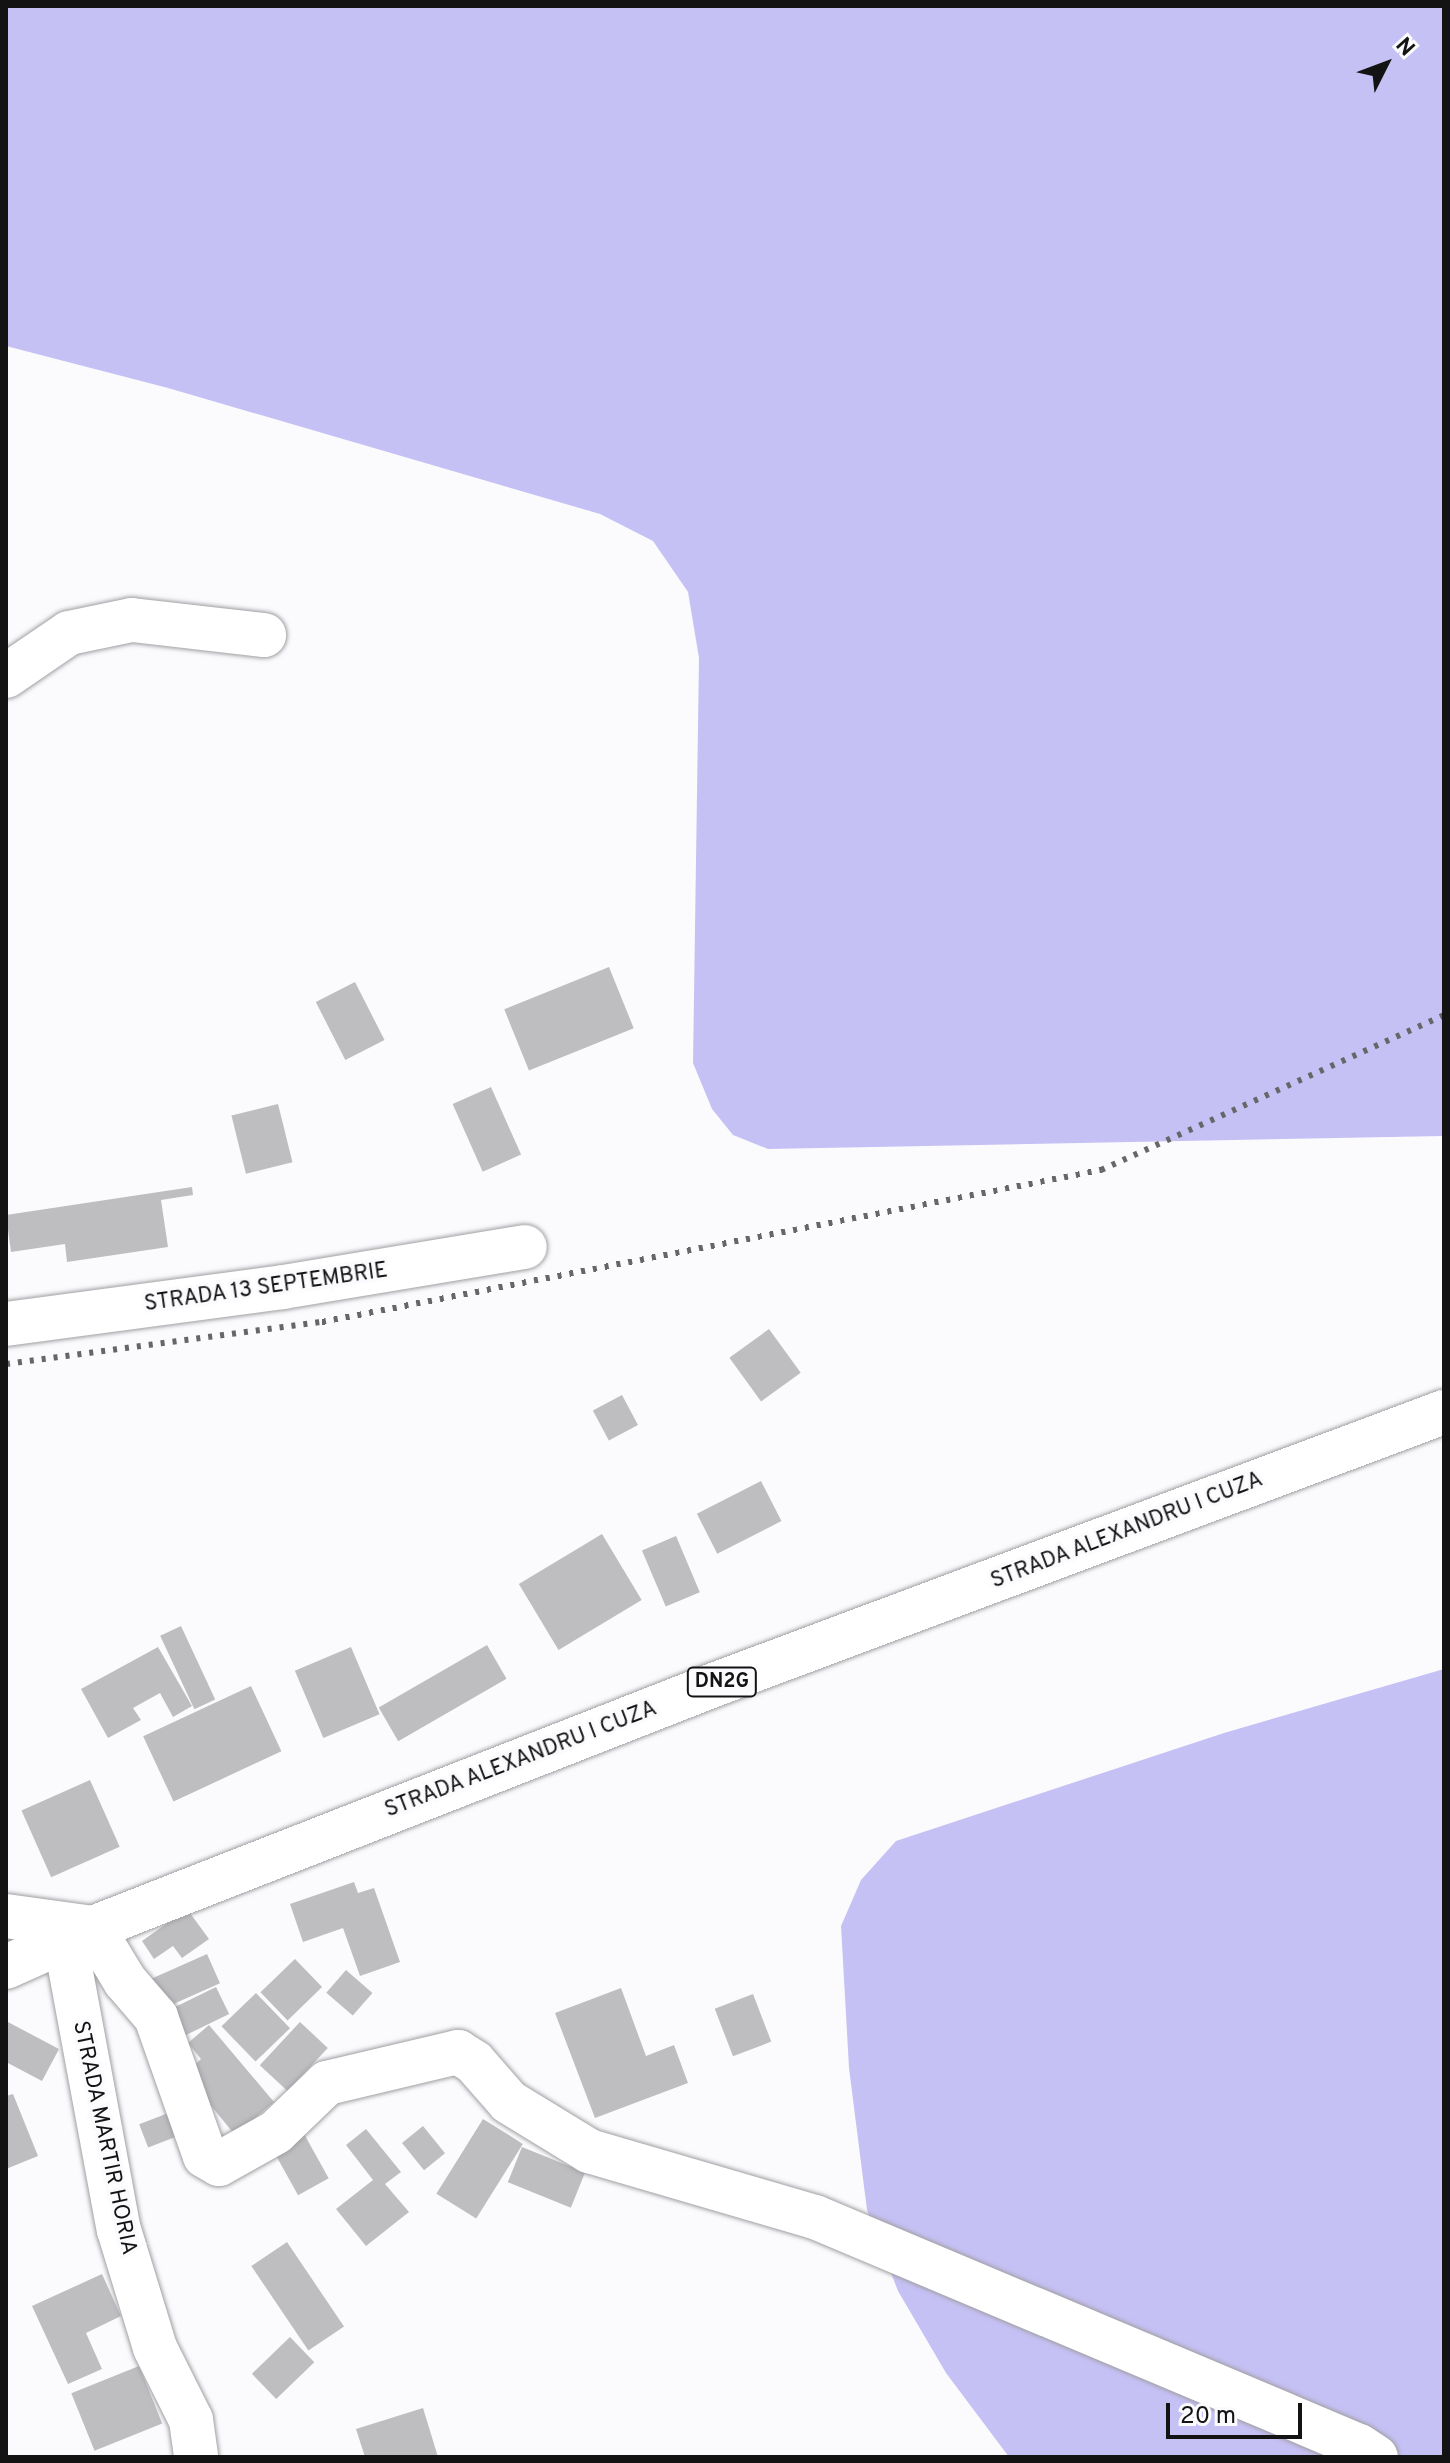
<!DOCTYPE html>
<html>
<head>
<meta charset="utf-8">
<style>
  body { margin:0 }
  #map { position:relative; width:1450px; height:2463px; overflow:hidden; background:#fbfbfe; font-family:Overpass,sans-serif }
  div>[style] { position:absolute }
  .green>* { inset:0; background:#c6c1f5 }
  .building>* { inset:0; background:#bebec1; transform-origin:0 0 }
  .roads { filter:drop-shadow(0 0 2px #a09fa2) drop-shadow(0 0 2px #a09fa2) }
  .minor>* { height:44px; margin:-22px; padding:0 22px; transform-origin:22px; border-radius:22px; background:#fff }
  .primary>* { height:44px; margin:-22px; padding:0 22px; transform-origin:22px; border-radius:22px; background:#fff }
  .rail>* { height:6px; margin-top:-3px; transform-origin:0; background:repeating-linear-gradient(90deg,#666668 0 4px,transparent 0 12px) }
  span { translate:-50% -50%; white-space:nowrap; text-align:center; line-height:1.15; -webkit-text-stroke:7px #fbfbfe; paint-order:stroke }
  .shield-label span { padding:2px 6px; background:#fbfbfe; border:2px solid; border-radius:6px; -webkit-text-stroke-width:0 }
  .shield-label { font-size:20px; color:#131314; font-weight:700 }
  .street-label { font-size:22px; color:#131314 }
  .frame { position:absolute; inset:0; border:8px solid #131314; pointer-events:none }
  .north { position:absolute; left:1346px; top:24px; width:80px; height:80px; -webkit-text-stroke:6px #fbfbfe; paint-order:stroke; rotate:48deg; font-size:22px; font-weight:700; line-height:32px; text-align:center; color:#131314 }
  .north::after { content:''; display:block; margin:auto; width:28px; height:36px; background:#131314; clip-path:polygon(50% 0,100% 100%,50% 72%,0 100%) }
  .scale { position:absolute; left:1166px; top:2403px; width:136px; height:36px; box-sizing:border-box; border:4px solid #131314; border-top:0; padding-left:10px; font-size:24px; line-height:28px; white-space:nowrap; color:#131314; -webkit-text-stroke:6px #fbfbfe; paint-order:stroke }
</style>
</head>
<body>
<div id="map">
  <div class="green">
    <i style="clip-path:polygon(6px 6px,1444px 6px,1444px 1136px,768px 1149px,733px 1135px,712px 1109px,693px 1063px,699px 658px,688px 592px,653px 541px,600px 514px,168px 388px,6px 346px)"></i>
    <i style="clip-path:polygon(1444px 1669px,1444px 2457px,1009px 2457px,946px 2373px,898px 2291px,867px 2210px,849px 2068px,841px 1926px,861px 1880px,896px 1841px,1224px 1733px)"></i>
  </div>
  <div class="building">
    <i style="left:609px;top:967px;width:66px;height:113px;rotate:68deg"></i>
    <i style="left:355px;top:982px;width:65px;height:44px;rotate:63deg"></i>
    <i style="left:491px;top:1087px;width:74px;height:42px;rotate:66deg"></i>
    <i style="left:278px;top:1104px;width:60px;height:48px;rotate:76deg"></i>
    <i style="clip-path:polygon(192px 1187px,193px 1195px,161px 1200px,168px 1247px,67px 1262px,65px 1244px,11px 1252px,6px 1215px)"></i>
    <i style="left:769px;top:1329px;width:54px;height:49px;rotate:54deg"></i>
    <i style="left:622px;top:1395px;width:34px;height:33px;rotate:62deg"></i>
    <i style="left:761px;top:1481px;width:45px;height:72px;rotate:63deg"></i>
    <i style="left:602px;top:1534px;width:77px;height:97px;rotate:59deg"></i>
    <i style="left:676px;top:1536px;width:61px;height:37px;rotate:67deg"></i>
    <i style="left:181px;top:1626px;width:81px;height:23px;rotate:65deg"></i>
    <i style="left:487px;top:1645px;width:39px;height:125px;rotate:60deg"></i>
    <i style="clip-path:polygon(158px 1647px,192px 1706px,173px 1717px,160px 1693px,133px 1708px,141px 1720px,108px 1738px,81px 1689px)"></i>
    <i style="left:351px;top:1647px;width:73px;height:61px;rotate:67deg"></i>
    <i style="left:251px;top:1686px;width:72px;height:119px;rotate:65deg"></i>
    <i style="left:90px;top:1780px;width:73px;height:75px;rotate:66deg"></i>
    <i style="clip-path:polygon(354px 1882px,358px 1893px,374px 1888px,400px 1962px,360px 1976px,343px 1928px,303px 1942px,290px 1904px)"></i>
    <i style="clip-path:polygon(187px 1909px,209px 1939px,182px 1958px,173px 1946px,154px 1959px,142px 1941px)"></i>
    <i style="left:207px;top:1954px;width:32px;height:62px;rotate:66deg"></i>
    <i style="left:295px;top:1959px;width:39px;height:48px;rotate:46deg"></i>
    <i style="left:346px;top:1970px;width:35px;height:30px;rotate:41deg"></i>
    <i style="left:216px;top:1987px;width:30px;height:50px;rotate:64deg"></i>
    <i style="clip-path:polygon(621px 1988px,646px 2056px,674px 2045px,688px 2083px,595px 2118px,555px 2013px)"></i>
    <i style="left:256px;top:1993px;width:49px;height:48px;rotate:46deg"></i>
    <i style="left:753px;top:1994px;width:51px;height:41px;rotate:69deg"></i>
    <i style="clip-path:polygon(6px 2021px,59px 2049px,42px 2081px,6px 2062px)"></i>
    <i style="left:300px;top:2022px;width:38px;height:59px;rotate:43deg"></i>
    <i style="clip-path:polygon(209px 2025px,274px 2102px,235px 2135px,185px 2074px,201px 2059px,188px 2043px)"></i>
    <i style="clip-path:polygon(13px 2094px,38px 2156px,6px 2169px,6px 2096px)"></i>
    <i style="left:184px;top:2107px;width:25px;height:48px;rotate:69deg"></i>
    <i style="left:483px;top:2119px;width:47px;height:88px;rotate:32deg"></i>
    <i style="left:423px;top:2126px;width:35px;height:27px;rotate:51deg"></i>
    <i style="clip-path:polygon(366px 2129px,401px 2172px,385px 2184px,409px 2212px,366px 2246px,336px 2209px,373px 2180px,346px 2145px)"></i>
    <i style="left:303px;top:2132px;width:53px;height:35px;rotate:61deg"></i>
    <i style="left:522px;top:2147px;width:68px;height:38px;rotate:22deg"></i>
    <i style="left:287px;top:2242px;width:102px;height:43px;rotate:56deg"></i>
    <i style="clip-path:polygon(102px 2274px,121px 2316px,86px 2333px,102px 2369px,68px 2384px,32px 2306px)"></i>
    <i style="left:290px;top:2337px;width:35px;height:53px;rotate:46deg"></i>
    <i style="left:139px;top:2366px;width:62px;height:73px;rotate:68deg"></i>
    <i style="clip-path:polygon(423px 2408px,438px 2457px,365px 2457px,356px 2429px)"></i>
  </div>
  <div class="roads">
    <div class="minor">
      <i style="left:6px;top:676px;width:76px;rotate:-34.3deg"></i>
      <i style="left:69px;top:633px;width:64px;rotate:-11.7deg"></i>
      <i style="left:132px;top:620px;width:133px;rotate:6.5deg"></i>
      <i style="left:6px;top:1324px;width:279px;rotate:-7.6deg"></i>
      <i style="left:283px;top:1287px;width:245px;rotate:-9.4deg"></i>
      <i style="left:6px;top:1916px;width:88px;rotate:7.9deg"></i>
      <i style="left:93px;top:1928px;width:62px;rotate:58.9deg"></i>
      <i style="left:125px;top:1981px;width:48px;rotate:49.3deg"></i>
      <i style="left:156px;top:2017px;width:147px;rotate:70.6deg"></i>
      <i style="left:205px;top:2156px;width:16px;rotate:30deg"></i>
      <i style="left:219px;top:2164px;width:65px;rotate:-29.3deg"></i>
      <i style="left:276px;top:2132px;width:71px;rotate:-43.9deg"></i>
      <i style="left:327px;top:2083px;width:135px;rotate:-13.3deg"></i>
      <i style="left:458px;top:2052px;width:19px;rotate:32deg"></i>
      <i style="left:474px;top:2062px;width:53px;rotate:48.8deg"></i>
      <i style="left:509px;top:2102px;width:94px;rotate:31.5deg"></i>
      <i style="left:589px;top:2151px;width:235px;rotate:16.3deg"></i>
      <i style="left:815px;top:2217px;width:590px;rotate:22.83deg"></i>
      <i style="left:1359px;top:2446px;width:20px;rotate:33deg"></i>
      <i style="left:65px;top:1940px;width:295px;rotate:79.5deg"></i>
      <i style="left:119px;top:2230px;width:123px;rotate:73deg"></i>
      <i style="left:155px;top:2348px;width:80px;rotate:63.4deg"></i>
      <i style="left:191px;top:2420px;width:37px;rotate:82deg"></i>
    </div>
    <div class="primary">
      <i style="left:6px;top:1967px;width:95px;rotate:-24.1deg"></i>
      <i style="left:93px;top:1928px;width:664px;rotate:-21.38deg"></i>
      <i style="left:711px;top:1686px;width:783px;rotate:-20.5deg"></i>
    </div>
  </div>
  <div class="rail">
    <i style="left:6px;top:1364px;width:319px;rotate:-7.6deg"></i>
    <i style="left:322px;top:1322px;width:794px;rotate:-11.04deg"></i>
    <i style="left:1101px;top:1170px;width:376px;rotate:-24.3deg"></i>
  </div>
  <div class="shield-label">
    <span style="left:722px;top:1682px">DN2G</span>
  </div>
  <div class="street-label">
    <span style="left:266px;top:1288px;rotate:-8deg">STRADA 13 SEPTEMBRIE</span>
    <span style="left:1127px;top:1531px;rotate:-21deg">STRADA ALEXANDRU I CUZA</span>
    <span style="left:521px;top:1760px;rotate:-21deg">STRADA ALEXANDRU I CUZA</span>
    <span style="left:104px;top:2138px;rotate:78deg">STRADA MARTIR HORIA</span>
  </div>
  <div class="frame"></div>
  <div class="north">N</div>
  <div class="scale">20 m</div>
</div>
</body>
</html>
